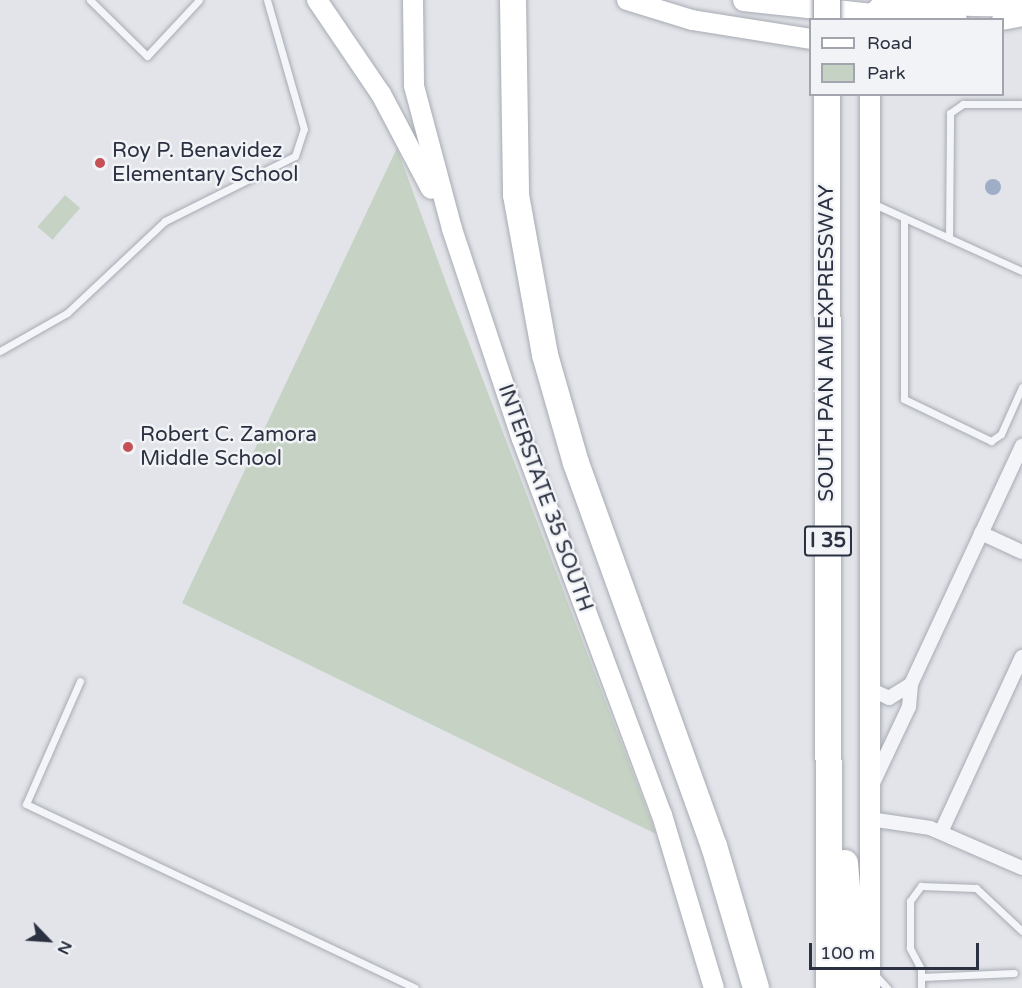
<!DOCTYPE html>
<html>
<head>
<meta charset="utf-8">
<style>
  body { margin:0 }
  #map { position:relative; width:1022px; height:988px; overflow:hidden; background:#e2e4e9; font-family:"Varela Round",sans-serif }
  div>[style] { position:absolute }
  .green>* { inset:0; background:#c6d3c4; transform-origin:0 0 }
  .water>* { inset:0; background:#9faec7 }
  .round { border-radius:50% }
  .roads { filter:drop-shadow(0 0 2px #a7abb3) drop-shadow(0 0 2px #a7abb3) }
  .lane>* { height:7px; margin:-3.5px; padding:0 3.5px; transform-origin:3.5px; border-radius:3.5px; background:#f4f5f8 }
  .street>* { height:14px; margin:-7px; padding:0 7px; transform-origin:7px; border-radius:7px; background:#f4f5f8 }
  .secondary>* { height:20px; margin:-10px; padding:0 10px; transform-origin:10px; border-radius:10px; background:#fff }
  .primary>* { height:21px; margin:-10.5px; padding:0 10.5px; transform-origin:10.5px; border-radius:10.5px; background:#fff }
  .highway>* { height:26px; margin:-13px; padding:0 13px; transform-origin:13px; border-radius:13px; background:#fff }
  .bridges { filter:drop-shadow(0 0 2px #8a909f) drop-shadow(0 0 2px #8a909f) }
  .highway-bridge>* { height:26px; margin:-13px; padding:0 13px; transform-origin:13px; border-radius:13px; background:#fff }
  .dots>* { width:16px; height:16px; translate:-50% -50%; box-sizing:border-box; border:3px solid #f1f3f7; border-radius:50% }
  span { translate:-50% -50%; white-space:nowrap; text-align:center; line-height:1.15; -webkit-text-stroke:5px #f1f3f7; paint-order:stroke }
  .shield-label span { padding:2px 4px; background:#f1f3f7; border:2px solid; border-radius:4px; -webkit-text-stroke-width:0 }
  .shield-label { font-size:20px; color:#2b3140; font-weight:700 }
  .poi-label { font-size:21px; color:#2b3140 }
  .left { translate:0 -50%; text-align:left }
  .street-label { font-size:21px; color:#2b3140 }
  .legend { position:absolute; left:809px; top:18px; width:195px; height:78px; box-sizing:border-box; background:#f1f3f7; border:2px solid #a2a5ae; margin:0; padding:8px 10px; list-style:none; font-size:18px; color:#2b3140 }
  .legend li { display:flex; align-items:center; gap:12px; height:30px }
  .legend b { width:30px; border:2px solid #a2a5ae }
  .north { position:absolute; left:18px; top:910px; width:60px; height:60px; -webkit-text-stroke:4px #f1f3f7; paint-order:stroke; rotate:115deg; font-size:16px; font-weight:700; line-height:24px; text-align:center; color:#2b3140 }
  .north::after { content:''; display:block; margin:auto; width:21px; height:27px; background:#2b3140; clip-path:polygon(50% 0,100% 100%,50% 72%,0 100%) }
  .scale { position:absolute; left:809px; top:943px; width:170px; height:27px; box-sizing:border-box; border:3px solid #2b3140; border-top:0; padding-left:8px; font-size:18px; line-height:21px; white-space:nowrap; color:#2b3140; -webkit-text-stroke:4px #f1f3f7; paint-order:stroke }
</style>
</head>
<body>
<div id="map">
  <div class="green">
    <i style="clip-path:polygon(397px 148px,448px 288px,656px 834px,182px 603px)"></i>
    <i style="left:65px;top:195px;width:20px;height:42px;rotate:41deg"></i>
  </div>
  <div class="water">
    <i class="round" style="left:985px;top:179px;width:16px;height:16px"></i>
  </div>
  <div class="roads">
    <div class="lane">
      <i style="left:90px;top:0;width:80px;rotate:44.5deg"></i>
      <i style="left:147px;top:56px;width:76px;rotate:-47.1deg"></i>
      <i style="left:874px;top:204px;width:162px;rotate:24.4deg"></i>
      <i style="left:904px;top:218px;width:181px;rotate:90deg"></i>
      <i style="left:904px;top:399px;width:97px;rotate:25.8deg"></i>
      <i style="left:991px;top:441px;width:12px;rotate:-35deg"></i>
      <i style="left:1001px;top:434px;width:51px;rotate:-65.9deg"></i>
      <i style="left:949px;top:238px;width:125px;rotate:-89.5deg"></i>
      <i style="left:950px;top:113px;width:16px;rotate:-35deg"></i>
      <i style="left:963px;top:104px;width:59px"></i>
      <i style="left:0;top:351px;width:77px;rotate:-29.6deg"></i>
      <i style="left:67px;top:313px;width:134px;rotate:-43.2deg"></i>
      <i style="left:165px;top:221px;width:145px;rotate:-26.6deg"></i>
      <i style="left:295px;top:156px;width:28px;rotate:-72deg"></i>
      <i style="left:304px;top:129px;width:134px;rotate:-106deg"></i>
      <i style="left:80px;top:681px;width:134px;rotate:113.7deg"></i>
      <i style="left:26px;top:804px;width:430px;rotate:25.3deg"></i>
      <i style="left:875px;top:975px;width:18px;rotate:47deg"></i>
      <i style="left:921px;top:977px;width:93px;rotate:-2.5deg"></i>
      <i style="left:921px;top:988px;width:19px;rotate:-90deg"></i>
      <i style="left:921px;top:969px;width:24px;rotate:-118deg"></i>
      <i style="left:910px;top:948px;width:47px;rotate:-90deg"></i>
      <i style="left:910px;top:901px;width:19px;rotate:-54deg"></i>
      <i style="left:921px;top:886px;width:55px;rotate:2.1deg"></i>
      <i style="left:976px;top:888px;width:63px;rotate:43.1deg"></i>
    </div>
    <div class="street">
      <i style="left:981px;top:533px;width:45px;rotate:24.9deg"></i>
      <i style="left:872px;top:690px;width:19px;rotate:25deg"></i>
      <i style="left:889px;top:698px;width:26px;rotate:-32deg"></i>
      <i style="left:873px;top:783px;width:84px;rotate:-64.7deg"></i>
      <i style="left:909px;top:707px;width:23px;rotate:-85deg"></i>
      <i style="left:911px;top:684px;width:263px;rotate:-65deg"></i>
      <i style="left:870px;top:819px;width:61px;rotate:8.5deg"></i>
      <i style="left:930px;top:828px;width:100px;rotate:23.5deg"></i>
      <i style="left:941px;top:832px;width:193px;rotate:-65.2deg"></i>
    </div>
    <div class="secondary">
      <i style="left:317px;top:0;width:114px;rotate:55.8deg"></i>
      <i style="left:381px;top:94px;width:107px;rotate:62.2deg"></i>
      <i style="left:413px;top:0;width:86px;rotate:89.3deg"></i>
      <i style="left:414px;top:86px;width:148px;rotate:75.1deg"></i>
      <i style="left:452px;top:229px;width:221px;rotate:71.6deg"></i>
      <i style="left:522px;top:439px;width:401px;rotate:69.6deg"></i>
      <i style="left:662px;top:815px;width:181px;rotate:73.3deg"></i>
      <i style="left:627px;top:0;width:68px;rotate:17.1deg"></i>
      <i style="left:692px;top:20px;width:120px;rotate:9.1deg"></i>
      <i style="left:872px;top:14px;width:15px;rotate:-42deg"></i>
      <i style="left:883px;top:4px;width:139px;rotate:1.2deg"></i>
      <i style="left:872px;top:14px;width:12px;rotate:24deg"></i>
      <i style="left:883px;top:19px;width:74px;rotate:0.8deg"></i>
      <i style="left:1002px;top:20px;width:20px;rotate:-11deg"></i>
      <i style="left:870px;top:94px;width:894px;rotate:90deg"></i>
    </div>
    <div class="primary">
      <i style="left:743px;top:0;width:130px;rotate:6.2deg"></i>
    </div>
    <div class="highway">
      <i style="left:513px;top:0;width:195px;rotate:89.1deg"></i>
      <i style="left:516px;top:195px;width:163px;rotate:79.7deg"></i>
      <i style="left:545px;top:355px;width:112px;rotate:74deg"></i>
      <i style="left:576px;top:463px;width:407px;rotate:70.2deg"></i>
      <i style="left:714px;top:846px;width:148px;rotate:73.5deg"></i>
      <i style="left:827px;top:94px;width:894px;rotate:89.87deg"></i>
      <i style="left:845px;top:863px;width:125px;rotate:85.4deg"></i>
    </div>
  </div>
  <div class="bridges">
    <div class="highway-bridge">
      <i style="left:827px;top:20px;width:20px;rotate:-90deg"></i>
    </div>
  </div>
  <div class="dots">
    <i style="left:100px;top:163px;background:#c55055"></i>
    <i style="left:128px;top:447px;background:#c55055"></i>
  </div>
  <div class="shield-label">
    <span style="left:828px;top:541px">I 35</span>
  </div>
  <div class="poi-label">
    <span class="left" style="left:112px;top:163px">Roy P. Benavidez<br>Elementary School</span>
    <span class="left" style="left:140px;top:447px">Robert C. Zamora<br>Middle School</span>
  </div>
  <div class="street-label">
    <span style="left:827px;top:343px;rotate:-90deg">SOUTH PAN AM EXPRESSWAY</span>
    <span style="left:545px;top:498px;rotate:70deg">INTERSTATE 35 SOUTH</span>
  </div>
  <ul class="legend">
  <li><b style="height:8px;background:#fff"></b>Road</li>
  <li><b style="height:16px;background:#c6d3c4"></b>Park</li>
  </ul>
  <div class="north">N</div>
  <div class="scale">100 m</div>
</div>
</body>
</html>
